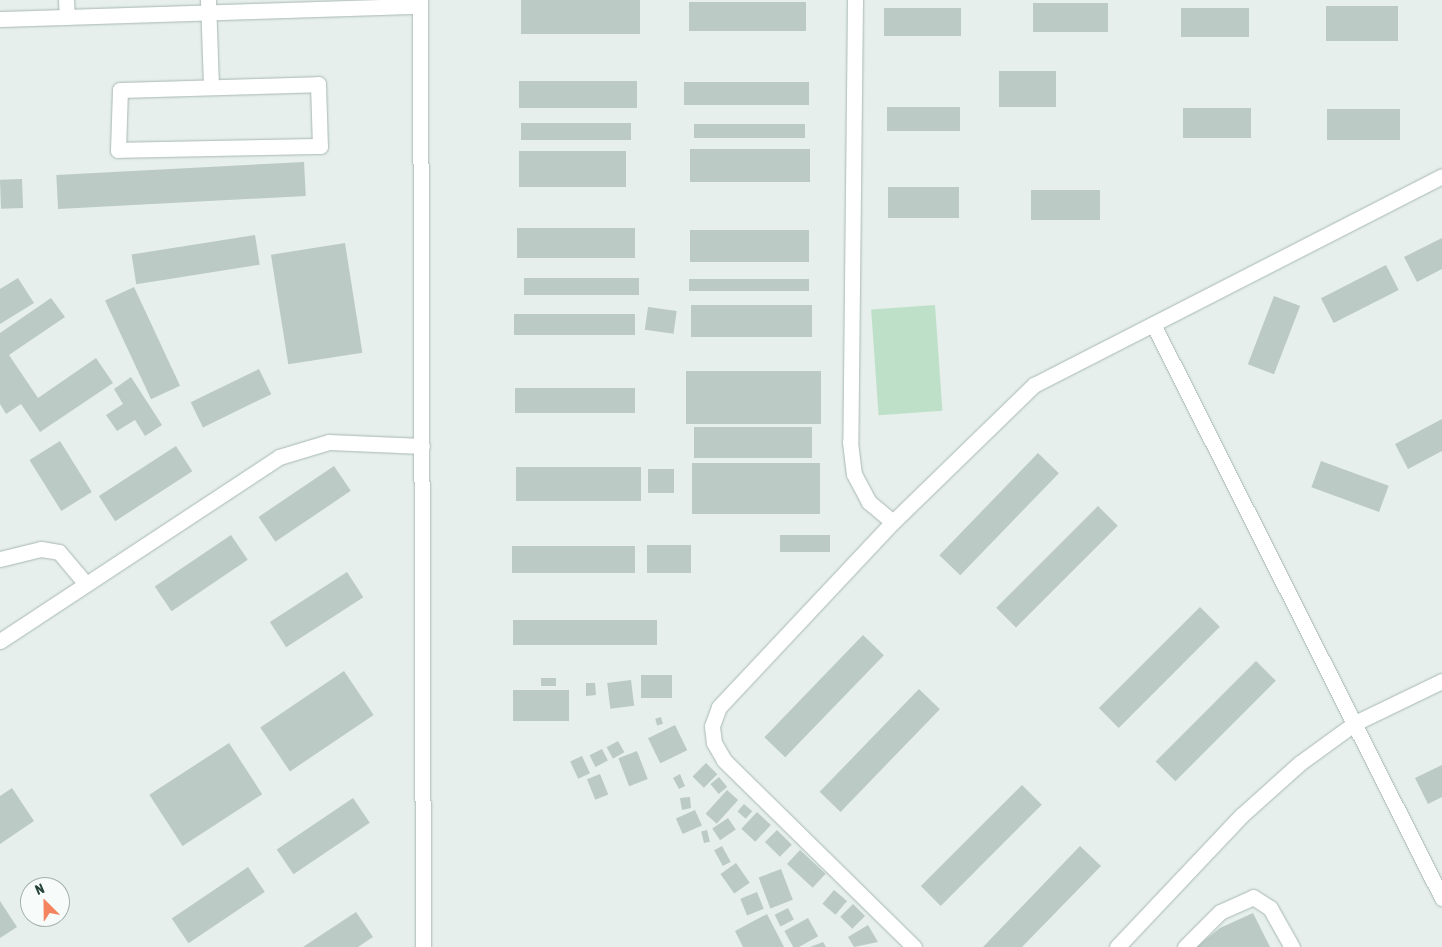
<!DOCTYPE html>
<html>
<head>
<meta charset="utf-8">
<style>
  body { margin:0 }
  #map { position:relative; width:1442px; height:947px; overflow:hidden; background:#e6efeb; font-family:"Asap Condensed",sans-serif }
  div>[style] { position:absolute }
  .green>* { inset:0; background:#bfe0c8; transform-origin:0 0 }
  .building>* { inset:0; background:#bbcac4; transform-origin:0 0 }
  .roads { filter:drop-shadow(0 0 1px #a8b8b2) drop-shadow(0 0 1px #a8b8b2) }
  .minor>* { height:15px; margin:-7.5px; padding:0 7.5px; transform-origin:7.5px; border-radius:7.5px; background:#fff }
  span { translate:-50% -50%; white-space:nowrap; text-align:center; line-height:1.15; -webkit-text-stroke:4.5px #f7fbf9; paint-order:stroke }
  .north { position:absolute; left:20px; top:877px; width:50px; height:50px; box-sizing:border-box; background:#f7fbf9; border:1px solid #a3b1ad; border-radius:50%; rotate:337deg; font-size:14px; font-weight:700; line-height:20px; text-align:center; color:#24423a }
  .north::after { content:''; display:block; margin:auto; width:18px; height:22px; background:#f4845f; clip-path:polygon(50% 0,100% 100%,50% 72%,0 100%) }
</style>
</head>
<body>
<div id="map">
  <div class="green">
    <i style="left:935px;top:305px;width:106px;height:64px;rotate:86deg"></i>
  </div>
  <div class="building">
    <i style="left:521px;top:0;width:119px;height:34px"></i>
    <i style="left:689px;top:2px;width:117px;height:29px"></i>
    <i style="left:1033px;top:3px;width:75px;height:29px"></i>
    <i style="left:1398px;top:6px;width:35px;height:72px;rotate:90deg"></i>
    <i style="left:884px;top:8px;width:77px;height:28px"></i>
    <i style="left:1181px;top:8px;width:68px;height:29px"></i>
    <i style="left:999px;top:71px;width:57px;height:36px"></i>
    <i style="left:519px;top:81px;width:118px;height:27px"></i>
    <i style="left:809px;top:82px;width:23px;height:125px;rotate:90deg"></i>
    <i style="left:887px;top:107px;width:73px;height:24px"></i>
    <i style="left:1183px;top:108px;width:68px;height:30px"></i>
    <i style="left:1400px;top:109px;width:31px;height:73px;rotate:90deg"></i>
    <i style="left:631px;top:123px;width:17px;height:110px;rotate:90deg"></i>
    <i style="left:805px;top:124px;width:14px;height:111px;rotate:90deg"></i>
    <i style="left:690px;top:149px;width:120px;height:33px"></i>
    <i style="left:519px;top:151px;width:107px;height:36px"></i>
    <i style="left:304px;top:162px;width:34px;height:248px;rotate:87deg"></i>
    <i style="left:22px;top:179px;width:29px;height:22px;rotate:88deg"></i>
    <i style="left:959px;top:187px;width:31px;height:71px;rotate:90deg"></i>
    <i style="left:1031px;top:190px;width:69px;height:30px"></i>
    <i style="left:517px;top:228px;width:118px;height:30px"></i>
    <i style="left:809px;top:230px;width:32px;height:119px;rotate:90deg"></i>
    <i style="left:255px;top:235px;width:30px;height:125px;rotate:81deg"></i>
    <i style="clip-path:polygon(1442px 238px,1442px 269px,1417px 282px,1404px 257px)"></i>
    <i style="left:345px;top:243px;width:111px;height:75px;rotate:81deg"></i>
    <i style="left:1386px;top:265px;width:28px;height:73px;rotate:63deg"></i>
    <i style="clip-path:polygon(18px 278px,34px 303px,0 324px,0 289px)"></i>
    <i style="left:639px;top:278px;width:17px;height:115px;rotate:90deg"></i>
    <i style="left:689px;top:279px;width:120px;height:12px"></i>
    <i style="left:134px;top:287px;width:109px;height:32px;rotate:65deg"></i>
    <i style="left:1274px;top:296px;width:28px;height:73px;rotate:21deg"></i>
    <i style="clip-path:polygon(51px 298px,65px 317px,9px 355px,38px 398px,96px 358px,113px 383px,40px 432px,21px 404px,6px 414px,0 404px,0 333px)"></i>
    <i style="left:812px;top:305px;width:32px;height:121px;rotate:90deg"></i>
    <i style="left:648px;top:307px;width:29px;height:23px;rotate:8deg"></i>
    <i style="left:514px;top:314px;width:121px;height:21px"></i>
    <i style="left:259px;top:369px;width:28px;height:76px;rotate:64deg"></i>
    <i style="left:821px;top:371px;width:53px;height:135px;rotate:90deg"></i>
    <i style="clip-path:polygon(131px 377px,162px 425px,145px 436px,135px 420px,117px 431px,106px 415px,123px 404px,114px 389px)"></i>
    <i style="left:515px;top:388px;width:120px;height:25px"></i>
    <i style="clip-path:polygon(1442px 419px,1442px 451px,1408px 469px,1395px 444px)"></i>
    <i style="left:812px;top:427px;width:31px;height:118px;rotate:90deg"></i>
    <i style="left:60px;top:441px;width:60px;height:36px;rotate:58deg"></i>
    <i style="left:176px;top:446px;width:30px;height:92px;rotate:57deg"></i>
    <i style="left:1038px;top:453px;width:29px;height:142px;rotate:44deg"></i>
    <i style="left:1321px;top:461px;width:72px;height:28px;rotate:20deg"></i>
    <i style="left:820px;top:463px;width:51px;height:128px;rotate:90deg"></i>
    <i style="left:334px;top:466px;width:30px;height:91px;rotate:56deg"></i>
    <i style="left:516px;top:467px;width:125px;height:34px"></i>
    <i style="left:648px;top:469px;width:26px;height:24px"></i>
    <i style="left:1098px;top:506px;width:28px;height:144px;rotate:45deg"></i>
    <i style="left:231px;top:535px;width:30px;height:92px;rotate:56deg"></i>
    <i style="left:780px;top:535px;width:50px;height:17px"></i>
    <i style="left:647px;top:545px;width:44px;height:28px"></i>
    <i style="left:635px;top:546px;width:27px;height:123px;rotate:90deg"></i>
    <i style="left:347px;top:572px;width:30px;height:92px;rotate:57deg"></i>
    <i style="left:1200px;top:607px;width:28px;height:143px;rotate:45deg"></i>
    <i style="left:657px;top:620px;width:25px;height:144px;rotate:90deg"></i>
    <i style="left:863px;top:635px;width:29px;height:142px;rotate:44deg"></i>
    <i style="left:1256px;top:661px;width:28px;height:142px;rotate:45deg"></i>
    <i style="left:344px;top:671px;width:53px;height:101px;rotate:56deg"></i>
    <i style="left:641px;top:675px;width:31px;height:23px"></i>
    <i style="left:541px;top:678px;width:15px;height:8px"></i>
    <i style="left:631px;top:680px;width:26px;height:24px;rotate:83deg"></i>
    <i style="clip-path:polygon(586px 683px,595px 683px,596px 695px,586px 696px)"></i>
    <i style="left:919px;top:689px;width:29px;height:143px;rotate:44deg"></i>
    <i style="left:513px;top:690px;width:56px;height:31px"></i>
    <i style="left:661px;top:717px;width:7px;height:6px;rotate:74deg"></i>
    <i style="left:675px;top:725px;width:28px;height:30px;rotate:64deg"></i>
    <i style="left:618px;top:741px;width:13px;height:13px;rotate:61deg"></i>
    <i style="left:229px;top:743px;width:61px;height:95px;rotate:57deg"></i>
    <i style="left:602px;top:749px;width:13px;height:14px;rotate:63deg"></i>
    <i style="left:637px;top:751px;width:30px;height:20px;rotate:69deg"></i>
    <i style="left:582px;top:756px;width:19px;height:13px;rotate:65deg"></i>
    <i style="left:706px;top:763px;width:16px;height:19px;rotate:45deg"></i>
    <i style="clip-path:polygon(1442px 765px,1442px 797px,1428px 804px,1415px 778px)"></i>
    <i style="left:600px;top:774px;width:22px;height:14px;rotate:68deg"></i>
    <i style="clip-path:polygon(680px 774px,685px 786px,679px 789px,673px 778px)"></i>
    <i style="left:719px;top:777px;width:13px;height:11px;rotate:51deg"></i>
    <i style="left:1022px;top:785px;width:28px;height:143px;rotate:45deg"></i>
    <i style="clip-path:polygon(12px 788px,34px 821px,0 844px,0 796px)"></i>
    <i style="left:727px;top:790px;width:15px;height:32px;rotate:42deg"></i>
    <i style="clip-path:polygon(690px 797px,691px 808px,682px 810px,680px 798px)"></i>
    <i style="left:353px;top:798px;width:30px;height:92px;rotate:56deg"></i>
    <i style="left:744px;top:804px;width:11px;height:10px;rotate:41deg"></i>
    <i style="left:695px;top:810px;width:17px;height:21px;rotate:66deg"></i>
    <i style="left:757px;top:812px;width:19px;height:23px;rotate:43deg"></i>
    <i style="left:728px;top:818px;width:14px;height:19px;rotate:56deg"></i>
    <i style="left:707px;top:830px;width:12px;height:6px;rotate:76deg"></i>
    <i style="left:777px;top:830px;width:21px;height:17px;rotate:45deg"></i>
    <i style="left:722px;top:846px;width:18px;height:9px;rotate:61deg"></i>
    <i style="clip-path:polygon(1080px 846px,1101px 866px,1022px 947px,983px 947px)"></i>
    <i style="left:800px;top:850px;width:35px;height:19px;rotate:43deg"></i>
    <i style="left:736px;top:863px;width:24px;height:19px;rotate:55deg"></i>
    <i style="left:248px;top:867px;width:30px;height:92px;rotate:56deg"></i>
    <i style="left:781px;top:869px;width:33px;height:24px;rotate:69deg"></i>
    <i style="left:834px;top:890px;width:17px;height:18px;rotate:40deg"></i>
    <i style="left:757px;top:892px;width:18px;height:18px;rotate:68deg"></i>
    <i style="clip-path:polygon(0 901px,17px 927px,0 938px)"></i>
    <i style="left:853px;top:904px;width:17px;height:18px;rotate:45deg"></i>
    <i style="left:788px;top:908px;width:13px;height:15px;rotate:63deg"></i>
    <i style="clip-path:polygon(356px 912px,373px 937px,358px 947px,303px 947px)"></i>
    <i style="clip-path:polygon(1253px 913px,1270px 947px,1196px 947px,1220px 928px)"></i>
    <i style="clip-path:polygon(767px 914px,784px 947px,743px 947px,735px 931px)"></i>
    <i style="left:808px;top:918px;width:21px;height:27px;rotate:61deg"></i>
    <i style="clip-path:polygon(868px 925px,878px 942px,854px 947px,848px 937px)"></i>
    <i style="clip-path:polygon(823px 942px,826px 947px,810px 947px)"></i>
  </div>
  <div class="roads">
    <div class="minor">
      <i style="left:66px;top:0;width:17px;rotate:87deg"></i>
      <i style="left:208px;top:0;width:86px;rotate:88deg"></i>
      <i style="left:420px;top:0;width:947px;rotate:89.82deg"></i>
      <i style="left:855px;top:0;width:442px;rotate:90.6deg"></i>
      <i style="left:850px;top:442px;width:32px;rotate:83deg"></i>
      <i style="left:854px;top:474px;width:32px;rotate:62deg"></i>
      <i style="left:869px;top:502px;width:31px;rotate:40deg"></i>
      <i style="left:0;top:19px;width:420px;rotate:-1.8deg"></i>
      <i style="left:318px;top:84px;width:62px;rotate:88.2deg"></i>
      <i style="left:320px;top:146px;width:202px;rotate:178.9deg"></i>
      <i style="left:118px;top:150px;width:60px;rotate:-88.1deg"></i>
      <i style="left:120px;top:90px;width:198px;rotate:-1.7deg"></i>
      <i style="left:1153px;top:324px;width:643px;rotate:63.28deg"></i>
      <i style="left:0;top:559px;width:42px;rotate:-13.7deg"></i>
      <i style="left:41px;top:549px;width:18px;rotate:9deg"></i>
      <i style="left:59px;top:552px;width:42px;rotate:49.8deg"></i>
      <i style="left:0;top:641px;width:334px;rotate:-33.4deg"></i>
      <i style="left:279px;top:457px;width:52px;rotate:-16.7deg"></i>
      <i style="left:329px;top:442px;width:93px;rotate:2.5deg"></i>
      <i style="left:914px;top:947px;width:267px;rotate:-135.5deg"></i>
      <i style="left:724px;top:760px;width:20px;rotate:-120deg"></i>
      <i style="left:714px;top:743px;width:17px;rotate:-97deg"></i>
      <i style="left:712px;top:726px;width:20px;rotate:-70deg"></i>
      <i style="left:719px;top:707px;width:254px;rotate:-46.8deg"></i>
      <i style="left:893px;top:522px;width:197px;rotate:-44.2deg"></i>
      <i style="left:1034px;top:385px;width:458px;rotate:-27.1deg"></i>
      <i style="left:1117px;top:947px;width:182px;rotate:-46.6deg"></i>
      <i style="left:1242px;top:815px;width:78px;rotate:-41.9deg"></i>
      <i style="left:1300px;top:763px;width:68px;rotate:-36deg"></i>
      <i style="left:1355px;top:723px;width:97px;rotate:-25.8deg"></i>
      <i style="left:1185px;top:947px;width:49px;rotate:-45deg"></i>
      <i style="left:1220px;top:912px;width:36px;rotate:-24deg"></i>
      <i style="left:1253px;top:897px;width:20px;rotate:33deg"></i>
      <i style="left:1270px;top:908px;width:45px;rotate:60.6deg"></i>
    </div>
  </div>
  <div class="north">N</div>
</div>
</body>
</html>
